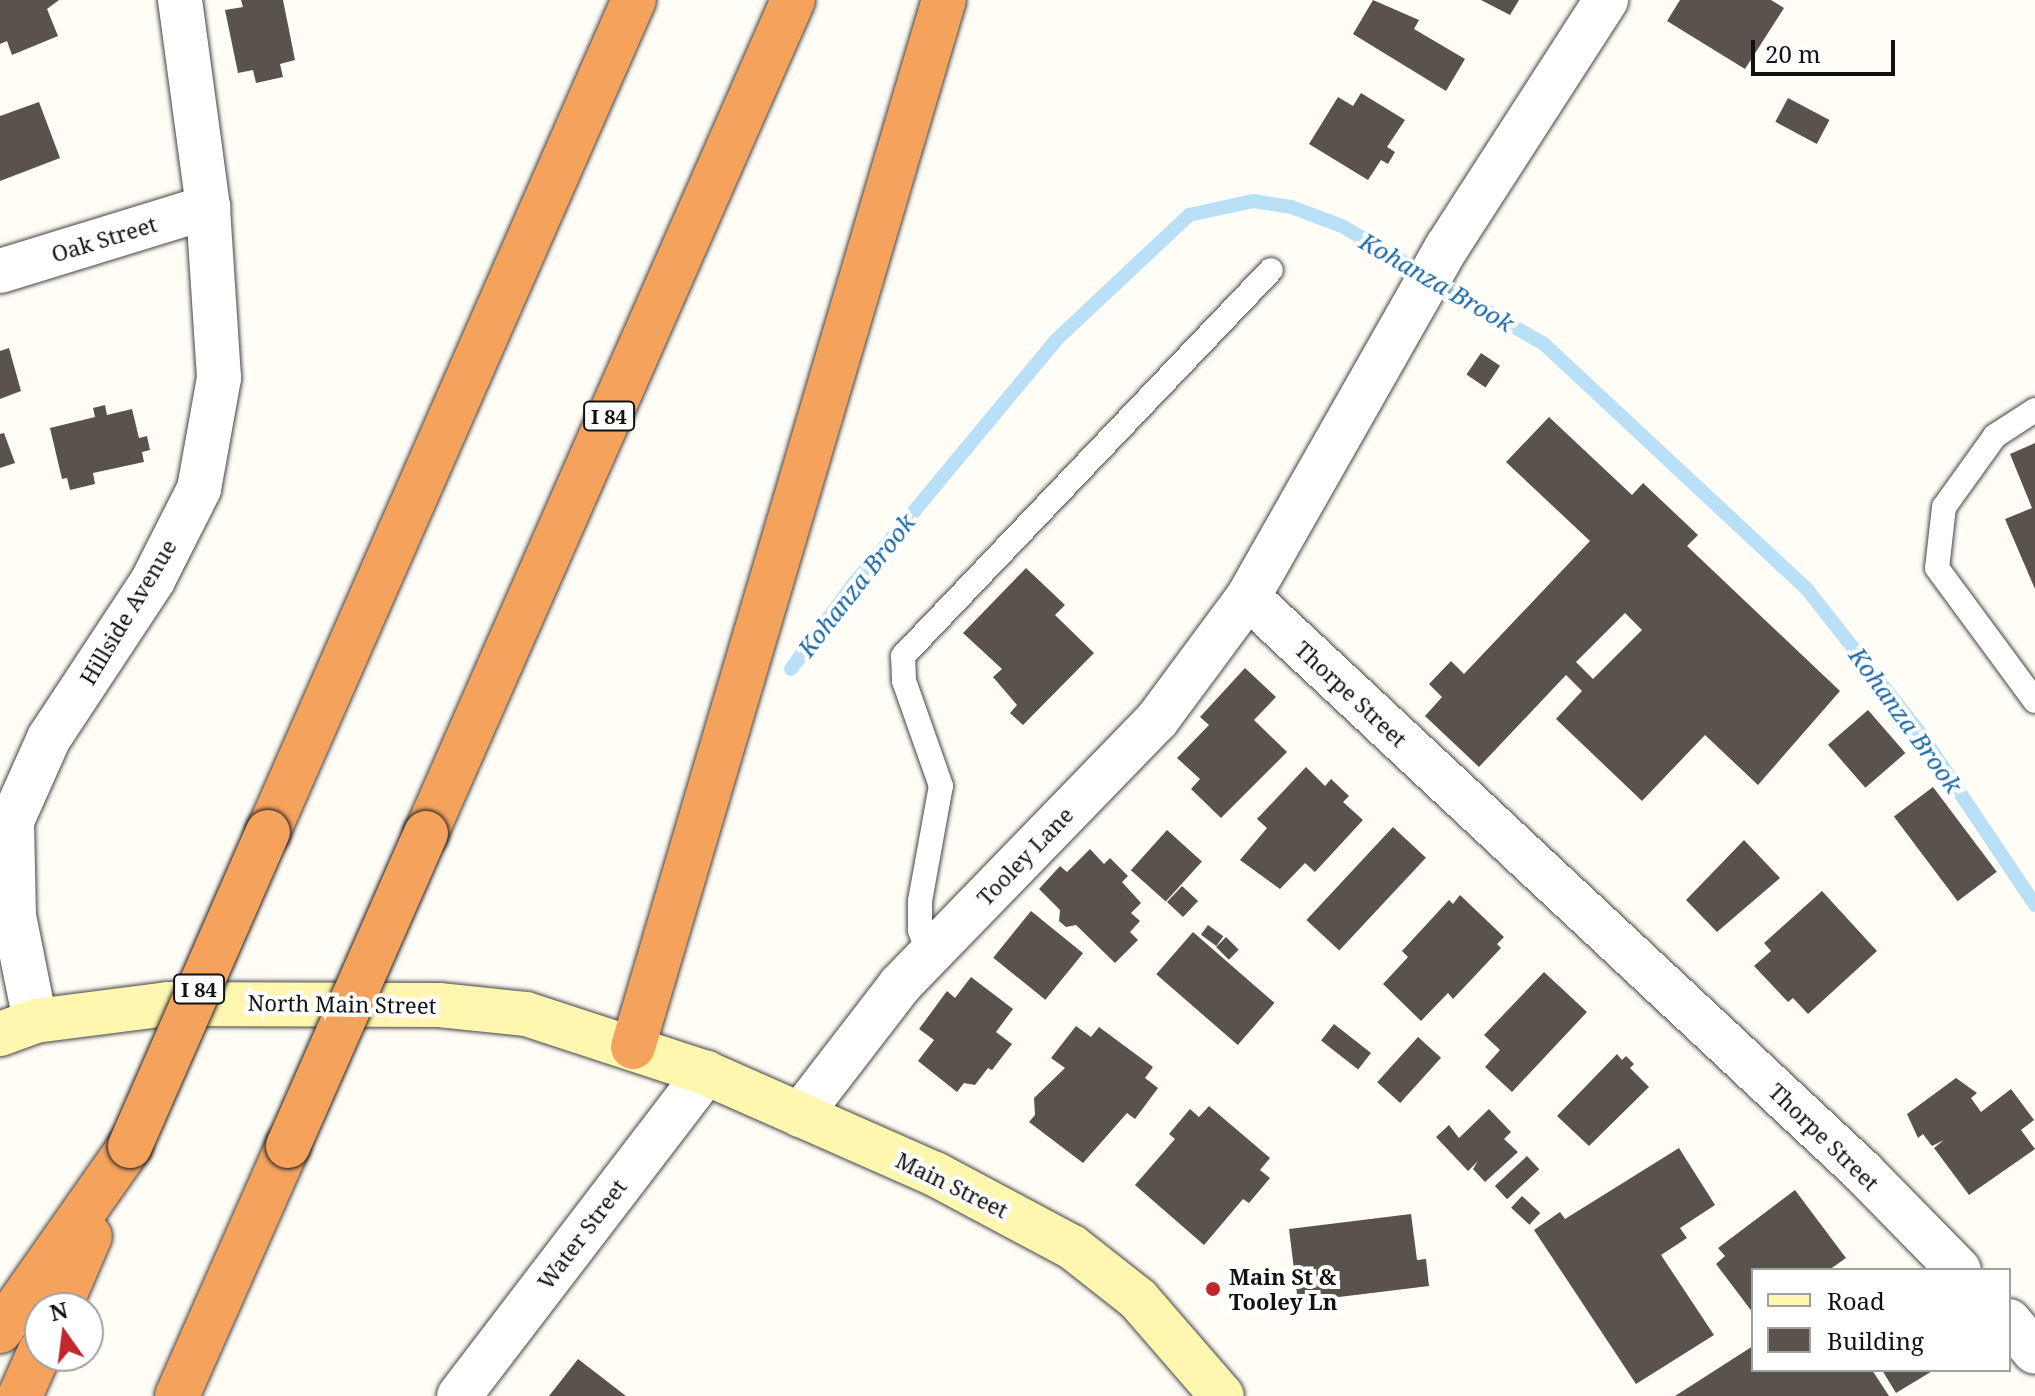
<!DOCTYPE html>
<html>
<head>
<meta charset="utf-8">
<style>
  body { margin:0 }
  #map { position:relative; width:2035px; height:1396px; overflow:hidden; background:#fffdf5; font-family:"Noto Serif",serif }
  div>[style] { position:absolute }
  .stream>* { height:14px; margin:-7px; padding:0 7px; transform-origin:7px; border-radius:7px; background:#b9e0f7 }
  .building>* { inset:0; background:#5a524d; transform-origin:0 0 }
  .roads { filter:drop-shadow(0 0 2px #444) drop-shadow(0 0 2px #444) }
  .lane>* { height:24px; margin:-12px; padding:0 12px; transform-origin:12px; border-radius:12px; background:#fff }
  .street>* { height:44px; margin:-22px; padding:0 22px; transform-origin:22px; border-radius:22px; background:#fff }
  .secondary>* { height:44px; margin:-22px; padding:0 22px; transform-origin:22px; border-radius:22px; background:#fff6b0 }
  .highway>* { height:44px; margin:-22px; padding:0 22px; transform-origin:22px; border-radius:22px; background:#f5a25d }
  .bridges { filter:drop-shadow(0 0 2px #222) drop-shadow(0 0 2px #222) }
  .highway-bridge>* { height:44px; margin:-22px; padding:0 22px; transform-origin:22px; border-radius:22px; background:#f5a25d }
  .dots>* { width:22px; height:22px; translate:-50% -50%; box-sizing:border-box; border:4px solid #fff; border-radius:50% }
  span { translate:-50% -50%; white-space:nowrap; text-align:center; line-height:1.15; -webkit-text-stroke:8px #fff; paint-order:stroke }
  .shield-label span { padding:2px 6px; background:#fff; border:2px solid; border-radius:6px; -webkit-text-stroke-width:0 }
  .shield-label { font-size:20px; color:#111; font-weight:700 }
  .street-label { font-size:22px; color:#111 }
  .poi-label { font-size:22px; color:#111; font-weight:700 }
  .left { translate:0 -50%; text-align:left }
  .water-label { font-size:24px; color:#1768a6; font-style:italic }
  .legend { position:absolute; left:1751px; top:1268px; width:260px; height:104px; box-sizing:border-box; background:#fff; border:2px solid #a0a0a0; margin:0; padding:10px 14px; list-style:none; font-size:24px; color:#111 }
  .legend li { display:flex; align-items:center; gap:16px; height:40px }
  .legend b { width:40px; border:2px solid #a0a0a0 }
  .north { position:absolute; left:24px; top:1292px; width:80px; height:80px; box-sizing:border-box; background:#fff; border:2px solid #a0a0a0; border-radius:50%; rotate:346deg; font-size:22px; font-weight:700; line-height:32px; text-align:center; color:#111 }
  .north::after { content:''; display:block; margin:auto; width:28px; height:36px; background:#c4262e; clip-path:polygon(50% 0,100% 100%,50% 72%,0 100%) }
  .scale { position:absolute; left:1751px; top:40px; width:144px; height:36px; box-sizing:border-box; border:4px solid #111; border-top:0; padding-left:10px; font-size:24px; line-height:28px; white-space:nowrap; color:#111; -webkit-text-stroke:6px #fff; paint-order:stroke }
</style>
</head>
<body>
<div id="map">
  <div class="stream">
    <i style="left:791px;top:669px;width:103px;rotate:-53.7deg"></i>
    <i style="left:852px;top:586px;width:320px;rotate:-50.3deg"></i>
    <i style="left:1056px;top:340px;width:183px;rotate:-43.2deg"></i>
    <i style="left:1189px;top:215px;width:66px;rotate:-12.3deg"></i>
    <i style="left:1253px;top:201px;width:38px;rotate:9deg"></i>
    <i style="left:1291px;top:207px;width:54px;rotate:20.4deg"></i>
    <i style="left:1342px;top:226px;width:234px;rotate:30.3deg"></i>
    <i style="left:1544px;top:344px;width:358px;rotate:43deg"></i>
    <i style="left:1806px;top:588px;width:184px;rotate:51.8deg"></i>
    <i style="left:1920px;top:733px;width:207px;rotate:56.2deg"></i>
  </div>
  <div class="building">
    <i style="clip-path:polygon(0 0,59px 0,47px 9px,58px 36px,12px 55px,7px 41px,0 44px)"></i>
    <i style="clip-path:polygon(241px 0,283px 0,295px 60px,280px 64px,283px 77px,256px 83px,253px 70px,238px 73px,225px 10px,243px 7px)"></i>
    <i style="clip-path:polygon(1373px 0,1419px 20px,1414px 29px,1465px 59px,1446px 91px,1353px 34px)"></i>
    <i style="clip-path:polygon(1481px 0,1519px 0,1510px 15px)"></i>
    <i style="clip-path:polygon(1680px 0,1771px 0,1784px 8px,1745px 69px,1667px 21px)"></i>
    <i style="clip-path:polygon(1361px 93px,1405px 120px,1387px 147px,1395px 152px,1388px 164px,1381px 160px,1368px 180px,1309px 144px,1338px 97px,1353px 106px)"></i>
    <i style="left:1788px;top:98px;width:47px;height:27px;rotate:28deg"></i>
    <i style="clip-path:polygon(39px 102px,60px 158px,0 181px,0 116px)"></i>
    <i style="clip-path:polygon(9px 348px,21px 391px,0 399px,0 351px)"></i>
    <i style="left:1481px;top:353px;width:23px;height:26px;rotate:34deg"></i>
    <i style="clip-path:polygon(105px 405px,107px 415px,132px 409px,139px 438px,147px 436px,150px 450px,142px 452px,144px 462px,93px 473px,95px 484px,70px 490px,67px 478px,62px 479px,50px 428px,95px 417px,93px 408px)"></i>
    <i style="clip-path:polygon(evenodd,1549px 417px,1632px 495px,1643px 483px,1698px 535px,1687px 546px,1840px 691px,1758px 785px,1705px 735px,1642px 801px,1556px 719px,1582px 691px,1566px 675px,1479px 767px,1425px 716px,1442px 697px,1429px 684px,1451px 661px,1464px 674px,1590px 541px,1506px 462px,1549px 417px,1625px 613px,1642px 630px,1593px 679px,1576px 662px,1625px 613px)"></i>
    <i style="clip-path:polygon(4px 433px,15px 463px,0 468px,0 434px)"></i>
    <i style="clip-path:polygon(2035px 443px,2035px 589px,2005px 519px,2032px 508px,2010px 454px)"></i>
    <i style="clip-path:polygon(1026px 568px,1065px 605px,1055px 615px,1094px 653px,1023px 725px,1010px 713px,1017px 705px,993px 677px,1002px 669px,963px 633px)"></i>
    <i style="clip-path:polygon(1245px 668px,1276px 697px,1254px 720px,1287px 752px,1221px 818px,1191px 789px,1200px 779px,1177px 758px,1209px 725px,1200px 717px)"></i>
    <i style="left:1868px;top:710px;width:57px;height:53px;rotate:49deg"></i>
    <i style="clip-path:polygon(1306px 767px,1325px 786px,1331px 779px,1349px 796px,1343px 802px,1363px 820px,1315px 872px,1305px 863px,1280px 889px,1240px 860px,1267px 828px,1257px 819px)"></i>
    <i style="left:1933px;top:787px;width:106px;height:49px;rotate:53deg"></i>
    <i style="left:1393px;top:827px;width:45px;height:127px;rotate:43deg"></i>
    <i style="left:1167px;top:830px;width:47px;height:54px;rotate:42deg"></i>
    <i style="clip-path:polygon(1744px 840px,1780px 878px,1717px 932px,1686px 900px)"></i>
    <i style="clip-path:polygon(1090px 849px,1104px 864px,1110px 858px,1128px 876px,1122px 882px,1141px 903px,1131px 913px,1140px 921px,1130px 932px,1138px 940px,1115px 963px,1076px 925px,1066px 927px,1059px 921px,1060px 910px,1039px 889px,1060px 866px,1067px 872px)"></i>
    <i style="left:1182px;top:886px;width:22px;height:22px;rotate:43deg"></i>
    <i style="clip-path:polygon(1822px 891px,1877px 951px,1808px 1014px,1793px 998px,1788px 1002px,1754px 966px,1771px 951px,1764px 943px)"></i>
    <i style="clip-path:polygon(1460px 895px,1504px 937px,1497px 944px,1501px 948px,1453px 999px,1448px 993px,1421px 1021px,1383px 984px,1408px 957px,1402px 951px,1449px 900px,1453px 904px)"></i>
    <i style="left:1031px;top:911px;width:67px;height:60px;rotate:39deg"></i>
    <i style="left:1208px;top:925px;width:19px;height:12px;rotate:36deg"></i>
    <i style="left:1193px;top:932px;width:108px;height:56px;rotate:41deg"></i>
    <i style="left:1226px;top:937px;width:18px;height:14px;rotate:45deg"></i>
    <i style="clip-path:polygon(1544px 972px,1587px 1012px,1512px 1092px,1485px 1067px,1500px 1050px,1484px 1035px)"></i>
    <i style="clip-path:polygon(971px 977px,1013px 1009px,996px 1032px,1012px 1044px,992px 1070px,988px 1068px,975px 1085px,964px 1083px,957px 1092px,918px 1061px,934px 1040px,919px 1029px,947px 991px,955px 998px)"></i>
    <i style="left:1334px;top:1024px;width:47px;height:21px;rotate:38deg"></i>
    <i style="clip-path:polygon(1076px 1026px,1091px 1037px,1099px 1027px,1153px 1067px,1145px 1078px,1158px 1088px,1135px 1119px,1127px 1113px,1083px 1163px,1029px 1122px,1035px 1115px,1034px 1098px,1065px 1068px,1051px 1058px)"></i>
    <i style="left:1418px;top:1037px;width:31px;height:61px;rotate:42deg"></i>
    <i style="clip-path:polygon(1617px 1054px,1622px 1060px,1626px 1056px,1634px 1064px,1630px 1068px,1649px 1087px,1589px 1146px,1557px 1116px)"></i>
    <i style="clip-path:polygon(1956px 1078px,1977px 1093px,1971px 1098px,1981px 1112px,2011px 1089px,2034px 1120px,2021px 1130px,2035px 1149px,1969px 1195px,1934px 1148px,1944px 1140px,1932px 1146px,1923px 1134px,1918px 1138px,1907px 1114px)"></i>
    <i style="clip-path:polygon(1209px 1106px,1270px 1158px,1260px 1170px,1270px 1178px,1249px 1203px,1243px 1199px,1204px 1245px,1135px 1185px,1175px 1139px,1169px 1134px,1190px 1109px,1199px 1117px)"></i>
    <i style="clip-path:polygon(1489px 1109px,1511px 1132px,1504px 1139px,1518px 1152px,1485px 1182px,1473px 1169px,1478px 1161px,1468px 1171px,1436px 1137px,1449px 1125px,1459px 1138px)"></i>
    <i style="clip-path:polygon(1679px 1148px,1715px 1205px,1680px 1228px,1687px 1238px,1661px 1255px,1714px 1335px,1636px 1384px,1534px 1230px,1560px 1212px,1565px 1219px)"></i>
    <i style="left:1527px;top:1156px;width:18px;height:44px;rotate:47deg"></i>
    <i style="clip-path:polygon(1795px 1190px,1846px 1258px,1829px 1270px,1753px 1270px,1753px 1313px,1716px 1264px,1725px 1256px,1718px 1248px)"></i>
    <i style="left:1522px;top:1196px;width:25px;height:16px;rotate:43deg"></i>
    <i style="clip-path:polygon(1411px 1214px,1417px 1260px,1426px 1259px,1429px 1286px,1298px 1302px,1289px 1229px)"></i>
    <i style="clip-path:polygon(1753px 1346px,1753px 1370px,1872px 1370px,1889px 1396px,1675px 1396px)"></i>
    <i style="clip-path:polygon(578px 1359px,626px 1396px,549px 1396px)"></i>
    <i style="clip-path:polygon(1882px 1370px,1934px 1370px,1896px 1393px)"></i>
  </div>
  <div class="roads">
    <div class="lane">
      <i style="left:2035px;top:410px;width:48px;rotate:147deg"></i>
      <i style="left:1995px;top:436px;width:87px;rotate:125.7deg"></i>
      <i style="left:1944px;top:507px;width:61px;rotate:96.5deg"></i>
      <i style="left:1937px;top:568px;width:165px;rotate:53.6deg"></i>
      <i style="left:929px;top:955px;width:27px;rotate:-110deg"></i>
      <i style="left:920px;top:930px;width:29px;rotate:-90deg"></i>
      <i style="left:920px;top:901px;width:117px;rotate:-79.7deg"></i>
      <i style="left:941px;top:786px;width:111px;rotate:-109.4deg"></i>
      <i style="left:904px;top:681px;width:25px;rotate:-92deg"></i>
      <i style="left:903px;top:656px;width:533px;rotate:-46.37deg"></i>
    </div>
    <div class="street">
      <i style="left:0;top:271px;width:218px;rotate:-17.1deg"></i>
      <i style="left:1248px;top:597px;width:842px;rotate:43.07deg"></i>
      <i style="left:1863px;top:1172px;width:137px;rotate:45.6deg"></i>
      <i style="left:35px;top:1021px;width:107px;rotate:-101.3deg"></i>
      <i style="left:14px;top:916px;width:95px;rotate:-91.2deg"></i>
      <i style="left:12px;top:821px;width:91px;rotate:-66deg"></i>
      <i style="left:49px;top:738px;width:189px;rotate:-56.6deg"></i>
      <i style="left:153px;top:580px;width:102px;rotate:-63.2deg"></i>
      <i style="left:199px;top:489px;width:113px;rotate:-79.8deg"></i>
      <i style="left:219px;top:378px;width:171px;rotate:-93.7deg"></i>
      <i style="left:208px;top:207px;width:209px;rotate:-97.7deg"></i>
      <i style="left:800px;top:1115px;width:164px;rotate:-52.4deg"></i>
      <i style="left:900px;top:985px;width:369px;rotate:-45.9deg"></i>
      <i style="left:1157px;top:720px;width:153px;rotate:-53.5deg"></i>
      <i style="left:1248px;top:597px;width:403px;rotate:-60.4deg"></i>
      <i style="left:1447px;top:247px;width:294px;rotate:-57.2deg"></i>
      <i style="left:2009px;top:1321px;width:40px;rotate:50deg"></i>
      <i style="left:459px;top:1396px;width:407px;rotate:-52.6deg"></i>
    </div>
    <div class="secondary">
      <i style="left:0;top:1034px;width:37px;rotate:-20deg"></i>
      <i style="left:35px;top:1021px;width:134px;rotate:-7.3deg"></i>
      <i style="left:168px;top:1004px;width:271px;rotate:0.2deg"></i>
      <i style="left:439px;top:1005px;width:87px;rotate:5.9deg"></i>
      <i style="left:526px;top:1014px;width:189px;rotate:18.1deg"></i>
      <i style="left:706px;top:1073px;width:250px;rotate:23.8deg"></i>
      <i style="left:935px;top:1174px;width:155px;rotate:28.1deg"></i>
      <i style="left:1072px;top:1247px;width:84px;rotate:38.2deg"></i>
      <i style="left:1138px;top:1299px;width:128px;rotate:49.1deg"></i>
    </div>
    <div class="highway">
      <i style="left:268px;top:832px;width:909px;rotate:-66.26deg"></i>
      <i style="left:426px;top:833px;width:910px;rotate:-66.22deg"></i>
      <i style="left:633px;top:1047px;width:1092px;rotate:-73.46deg"></i>
      <i style="left:59px;top:1308px;width:78px;rotate:-66.7deg"></i>
      <i style="left:0;top:1331px;width:226px;rotate:-54.9deg"></i>
      <i style="left:20px;top:1396px;width:49px;rotate:-66deg"></i>
      <i style="left:177px;top:1396px;width:274px;rotate:-66.1deg"></i>
    </div>
  </div>
  <div class="bridges">
    <div class="highway-bridge">
      <i style="left:130px;top:1146px;width:343px;rotate:-66.3deg"></i>
      <i style="left:288px;top:1146px;width:342px;rotate:-66.2deg"></i>
    </div>
  </div>
  <div class="dots">
    <i style="left:1213px;top:1289px;background:#c4262e"></i>
  </div>
  <div class="shield-label">
    <span style="left:609px;top:416px">I 84</span>
    <span style="left:199px;top:989px">I 84</span>
  </div>
  <div class="street-label">
    <span style="left:104px;top:239px;rotate:-17deg">Oak Street</span>
    <span style="left:128px;top:612px;rotate:-59deg">Hillside Avenue</span>
    <span style="left:1351px;top:694px;rotate:43deg">Thorpe Street</span>
    <span style="left:1025px;top:856px;rotate:-46deg">Tooley Lane</span>
    <span style="left:342px;top:1004px;rotate:1deg">North Main Street</span>
    <span style="left:1824px;top:1137px;rotate:44deg">Thorpe Street</span>
    <span style="left:952px;top:1185px;rotate:26deg">Main Street</span>
    <span style="left:582px;top:1234px;rotate:-53deg">Water Street</span>
  </div>
  <div class="poi-label">
    <span class="left" style="left:1229px;top:1289px">Main St &amp;<br>Tooley Ln</span>
  </div>
  <div class="water-label">
    <span style="left:1437px;top:282px;rotate:30deg">Kohanza Brook</span>
    <span style="left:856px;top:585px;rotate:-52deg">Kohanza Brook</span>
    <span style="left:1906px;top:720px;rotate:54deg">Kohanza Brook</span>
  </div>
  <ul class="legend">
  <li><b style="height:10px;background:#fff6b0"></b>Road</li>
  <li><b style="height:22px;background:#5a524d"></b>Building</li>
  </ul>
  <div class="north">N</div>
  <div class="scale">20 m</div>
</div>
</body>
</html>
